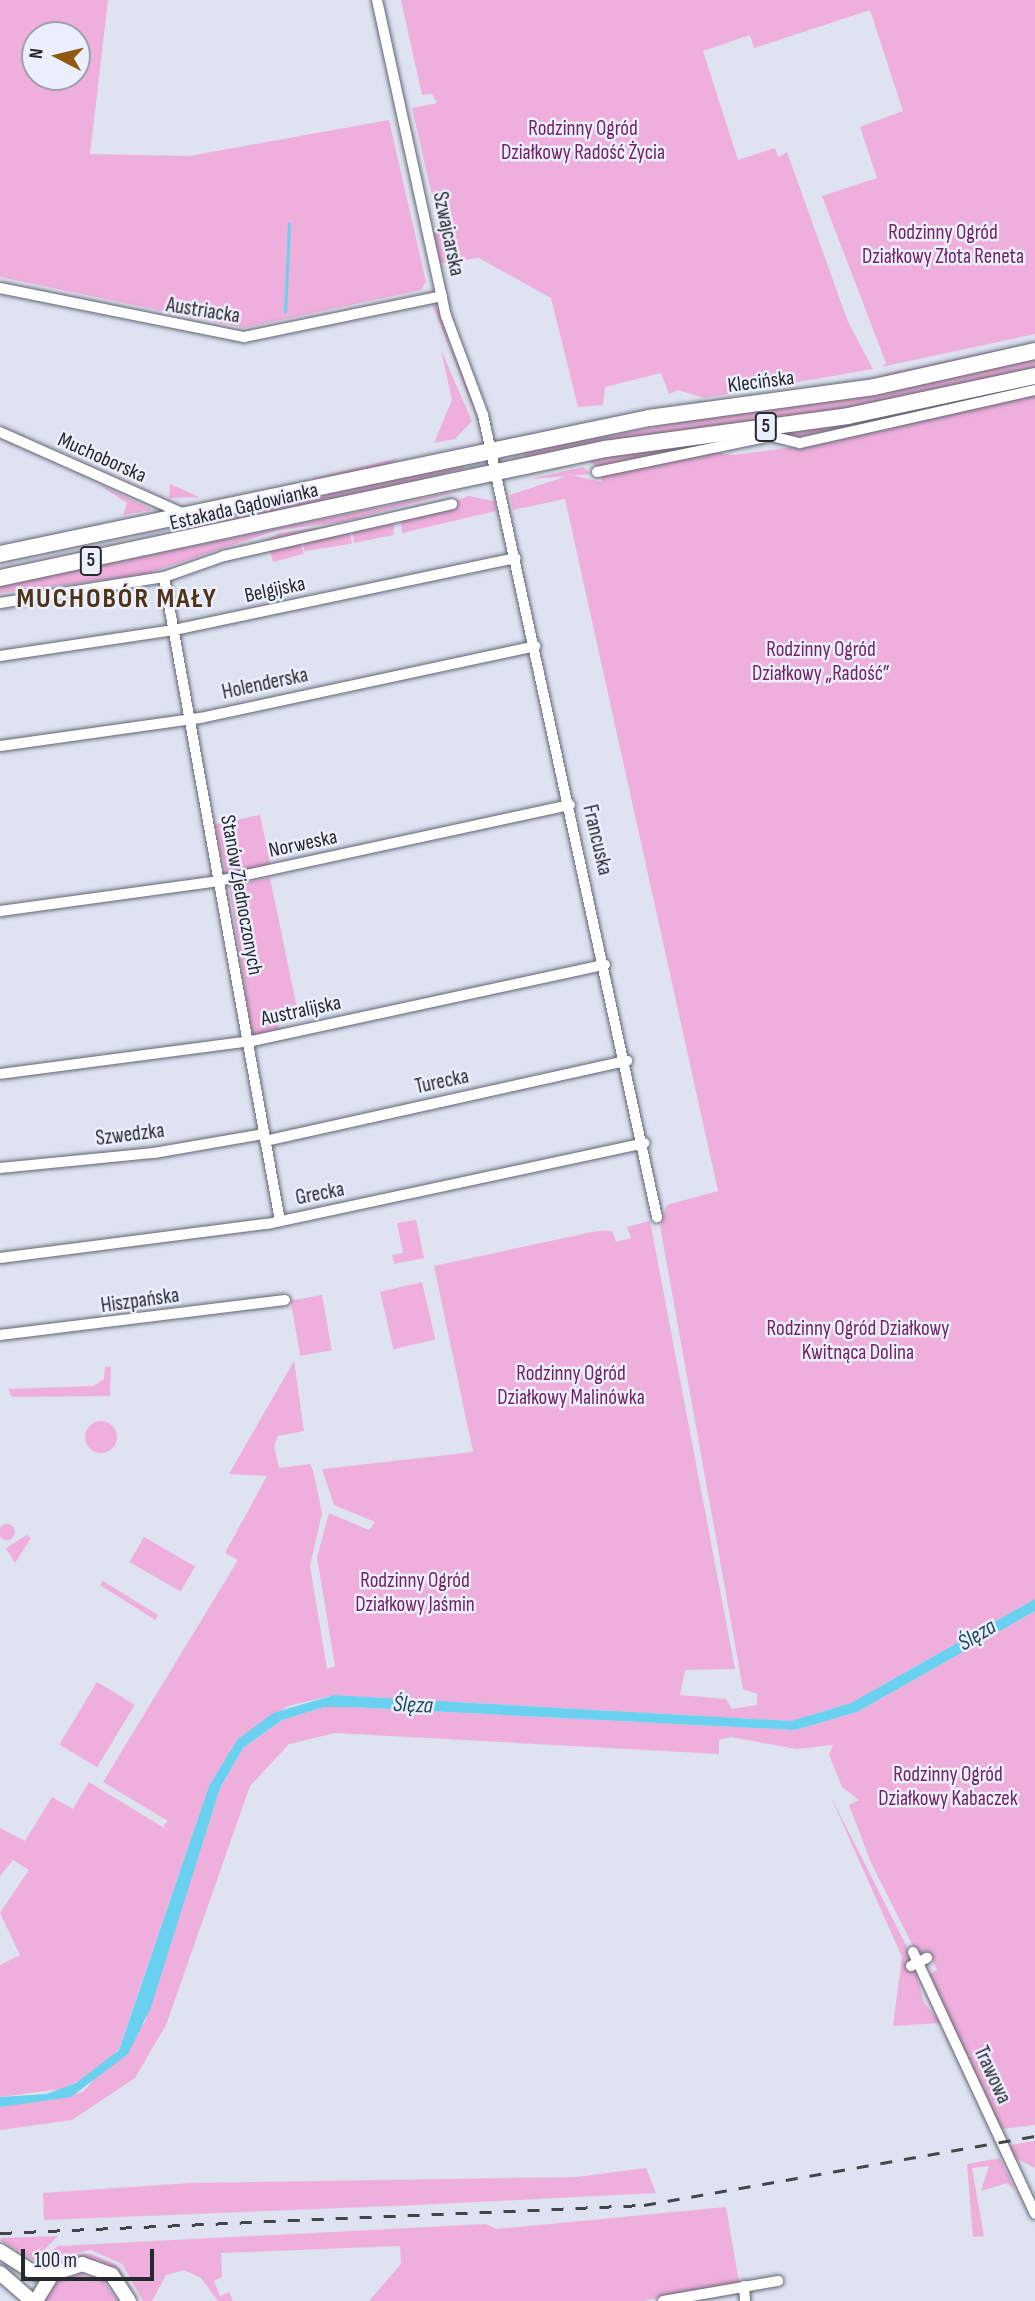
<!DOCTYPE html>
<html>
<head>
<meta charset="utf-8">
<style>
  body { margin:0 }
  #map { position:relative; width:1035px; height:2301px; overflow:hidden; background:#dfe2f1; font-family:"Sofia Sans Condensed",sans-serif }
  div>[style] { position:absolute }
  .green>* { inset:0; background:#efafdc; transform-origin:0 0 }
  .round { border-radius:50% }
  .water>* { inset:0; background:#6ad0ef }
  .stream>* { height:2.5px; margin:-1.25px; padding:0 1.25px; transform-origin:1.25px; border-radius:1.25px; background:#6ad0ef }
  .roads { filter:drop-shadow(0 0 2px #626471) drop-shadow(0 0 2px #626471) }
  .minor>* { height:10px; margin:-5px; padding:0 5px; transform-origin:5px; border-radius:5px; background:#fff }
  .secondary>* { height:14px; margin:-7px; padding:0 7px; transform-origin:7px; border-radius:7px; background:#fff }
  .primary>* { height:16px; margin:-8px; padding:0 8px; transform-origin:8px; border-radius:8px; background:#fff }
  .rail>* { height:2.5px; margin-top:-1.25px; transform-origin:0; background:repeating-linear-gradient(90deg,#43454b 0 12px,transparent 0 24px) }
  span { translate:-50% -50%; white-space:nowrap; text-align:center; line-height:1.15; -webkit-text-stroke:5px #eceffe; paint-order:stroke }
  .shield-label span { padding:2px 5px; background:#eceffe; border:2px solid; border-radius:5px; -webkit-text-stroke-width:0 }
  .shield-label { font-size:19px; color:#28292e; font-weight:700 }
  .park-label { font-size:21px; color:#732361 }
  .street-label { font-size:21px; color:#28292e }
  .water-label { font-size:23px; color:#204d5a; font-style:italic }
  .district-label { font-size:28px; color:#4f3314; font-weight:700; letter-spacing:2px }
  .north { position:absolute; left:21px; top:21px; width:70px; height:70px; box-sizing:border-box; background:#eceffe; border:2px solid #9ea0ab; border-radius:50%; rotate:277deg; font-size:19px; font-weight:700; line-height:28px; text-align:center; color:#28292e }
  .north::after { content:''; display:block; margin:auto; width:24px; height:32px; background:#915a12; clip-path:polygon(50% 0,100% 100%,50% 72%,0 100%) }
  .scale { position:absolute; left:21px; top:2249px; width:133px; height:32px; box-sizing:border-box; border:4px solid #28292e; border-top:0; padding-left:9px; font-size:21px; line-height:24px; white-space:nowrap; color:#28292e; -webkit-text-stroke:5px #eceffe; paint-order:stroke }
</style>
</head>
<body>
<div id="map">
  <div class="green">
    <i style="clip-path:polygon(evenodd,0 0,108px 0,90px 154px,189px 156px,389px 120px,426px 282px,421px 290px,244px 328px,0 277px,0 0,35px 35px,77px 35px,77px 77px,35px 77px,35px 35px)"></i>
    <i style="clip-path:polygon(401px 0,1035px 0,1035px 334px,881px 367px,886px 363px,822px 196px,877px 178px,860px 127px,903px 111px,870px 10px,754px 48px,750px 35px,703px 51px,738px 160px,775px 148px,778px 157px,787px 152px,848px 322px,873px 369px,705px 398px,678px 390px,669px 394px,661px 373px,605px 387px,603px 405px,578px 407px,551px 298px,479px 258px,440px 263px,433px 232px,440px 230px,412px 108px,437px 103px,432px 94px,422px 95px)"></i>
    <i style="clip-path:polygon(432px 304px,438px 308px,440px 311px,450px 347px,465px 379px,481px 428px)"></i>
    <i style="clip-path:polygon(1017px 346px,888px 378px,883px 375px)"></i>
    <i style="clip-path:polygon(441px 350px,472px 421px,455px 439px,434px 443px,452px 400px)"></i>
    <i style="clip-path:polygon(1035px 357px,1035px 370px,895px 402px,526px 459px,524px 451px)"></i>
    <i style="clip-path:polygon(1035px 382px,797px 438px,771px 434px,598px 467px,588px 461px)"></i>
    <i style="clip-path:polygon(1035px 394px,1035px 1599px,851px 1703px,791px 1721px,334px 1695px,288px 1706px,237px 1740px,209px 1786px,119px 2049px,93px 2074px,62px 2089px,0 2097px,0 1965px,20px 1955px,0 1913px,29px 1870px,13px 1860px,0 1876px,0 1828px,25px 1841px,52px 1797px,73px 1809px,89px 1782px,169px 1831px,163px 1826px,168px 1821px,103px 1782px,238px 1560px,225px 1553px,267px 1476px,229px 1474px,294px 1361px,304px 1431px,278px 1436px,274px 1446px,279px 1468px,310px 1464px,313px 1470px,322px 1513px,310px 1566px,327px 1669px,335px 1666px,317px 1557px,329px 1513px,369px 1530px,375px 1522px,334px 1505px,322px 1469px,473px 1452px,434px 1266px,597px 1231px,612px 1231px,616px 1242px,631px 1238px,627px 1227px,650px 1221px,735px 1669px,685px 1670px,680px 1695px,726px 1699px,732px 1709px,757px 1705px,757px 1694px,743px 1689px,660px 1226px,667px 1205px,718px 1191px,565px 499px,513px 510px,510px 495px,570px 475px,602px 482px,601px 475px,710px 451px,734px 455px,831px 442px)"></i>
    <i style="clip-path:polygon(399px 458px,385px 466px,314px 479px,314px 478px)"></i>
    <i style="left:462px;top:461px;width:8px;height:473px;rotate:76deg"></i>
    <i style="clip-path:polygon(583px 467px,591px 474px,530px 479px)"></i>
    <i style="clip-path:polygon(98px 484px,151px 509px,151px 510px,123px 515px,127px 503px)"></i>
    <i style="clip-path:polygon(170px 484px,199px 497px,169px 498px)"></i>
    <i style="clip-path:polygon(468px 489px,341px 522px,278px 530px,142px 575px,0 593px,0 586px)"></i>
    <i style="clip-path:polygon(469px 496px,494px 501px,496px 511px,402px 533px,401px 520px)"></i>
    <i style="clip-path:polygon(394px 524px,393px 535px,354px 543px,352px 531px)"></i>
    <i style="clip-path:polygon(330px 526px,267px 540px,279px 533px)"></i>
    <i style="left:350px;top:532px;width:12px;height:48px;rotate:81deg"></i>
    <i style="left:301px;top:543px;width:11px;height:32px;rotate:75deg"></i>
    <i style="left:260px;top:815px;width:51px;height:46px;rotate:78deg"></i>
    <i style="clip-path:polygon(270px 878px,297px 1008px,277px 1012px,279px 1030px,252px 1035px,229px 886px)"></i>
    <i style="clip-path:polygon(416px 1220px,424px 1258px,394px 1264px,392px 1255px,403px 1253px,397px 1223px)"></i>
    <i style="left:422px;top:1282px;width:59px;height:43px;rotate:77deg"></i>
    <i style="left:322px;top:1295px;width:56px;height:32px;rotate:80deg"></i>
    <i style="clip-path:polygon(105px 1367px,111px 1367px,110px 1396px,12px 1397px,8px 1389px,93px 1386px,104px 1379px)"></i>
    <i class="round" style="left:85px;top:1421px;width:32px;height:32px"></i>
    <i class="round" style="left:-1px;top:1524px;width:16px;height:16px"></i>
    <i style="clip-path:polygon(27px 1535px,31px 1538px,15px 1563px,6px 1548px)"></i>
    <i style="left:144px;top:1537px;width:59px;height:29px;rotate:30deg"></i>
    <i style="clip-path:polygon(103px 1581px,158px 1615px,155px 1620px,100px 1585px)"></i>
    <i style="clip-path:polygon(1035px 1611px,1035px 2125px,1000px 2129px,927px 1976px,937px 1970px,930px 1954px,918px 1956px,872px 1865px,849px 1805px,859px 1800px,842px 1787px,829px 1755px,833px 1745px,797px 1749px,731px 1737px,719px 1740px,719px 1754px,335px 1733px,289px 1744px,250px 1786px,166px 2025px,135px 2078px,72px 2120px,0 2130px,0 2107px,83px 2092px,145px 2022px,220px 1788px,243px 1748px,282px 1720px,324px 1707px,349px 1707px,795px 1730px,857px 1712px)"></i>
    <i style="left:97px;top:1682px;width:44px;height:73px;rotate:31deg"></i>
    <i style="clip-path:polygon(830px 1795px,911px 1955px,924px 2003px,942px 2023px,893px 2026px,902px 1957px)"></i>
    <i style="clip-path:polygon(1035px 2141px,1035px 2168px,1014px 2157px,1010px 2145px)"></i>
    <i style="clip-path:polygon(1000px 2158px,1015px 2190px,1007px 2183px,981px 2191px,989px 2166px,972px 2168px,984px 2236px,973px 2237px,967px 2164px)"></i>
    <i style="clip-path:polygon(646px 2168px,656px 2193px,418px 2205px,44px 2220px,43px 2193px,189px 2183px,577px 2177px)"></i>
    <i style="clip-path:polygon(726px 2207px,739px 2282px,643px 2301px,369px 2301px,401px 2264px,400px 2246px,221px 2253px,222px 2277px,214px 2281px,220px 2296px,229px 2292px,233px 2301px,218px 2301px,201px 2278px,184px 2270px,166px 2275px,152px 2301px,143px 2301px,122px 2264px,91px 2250px,38px 2261px,58px 2246px,486px 2224px,497px 2229px)"></i>
    <i style="clip-path:polygon(58px 2236px,34px 2260px,0 2240px,1px 2238px)"></i>
    <i style="clip-path:polygon(70px 2254px,91px 2254px,117px 2265px,140px 2301px,121px 2274px,98px 2260px,35px 2266px)"></i>
    <i style="clip-path:polygon(81px 2274px,103px 2281px,118px 2301px,44px 2301px,58px 2281px)"></i>
  </div>
  <div class="water">
    <i style="clip-path:polygon(1035px 1599px,1035px 1611px,857px 1712px,795px 1730px,349px 1707px,324px 1707px,282px 1720px,243px 1748px,220px 1788px,151px 2007px,128px 2054px,71px 2097px,0 2107px,0 2097px,46px 2094px,76px 2083px,119px 2050px,209px 1786px,237px 1740px,273px 1713px,334px 1695px,791px 1721px,851px 1703px)"></i>
  </div>
  <div class="stream">
    <i style="left:285px;top:312px;width:88px;rotate:-87.4deg"></i>
  </div>
  <div class="roads">
    <div class="minor">
      <i style="left:377px;top:0;width:323px;rotate:77.7deg"></i>
      <i style="left:446px;top:316px;width:106px;rotate:69.5deg"></i>
      <i style="left:483px;top:415px;width:821px;rotate:77.76deg"></i>
      <i style="left:0;top:288px;width:249px;rotate:11.4deg"></i>
      <i style="left:244px;top:337px;width:202px;rotate:-11.7deg"></i>
      <i style="left:0;top:432px;width:201px;rotate:24deg"></i>
      <i style="left:597px;top:472px;width:178px;rotate:-11.7deg"></i>
      <i style="left:771px;top:436px;width:30px;rotate:14deg"></i>
      <i style="left:800px;top:443px;width:241px;rotate:-12.7deg"></i>
      <i style="left:164px;top:577px;width:654px;rotate:79.79deg"></i>
      <i style="left:0;top:603px;width:166px;rotate:-9deg"></i>
      <i style="left:164px;top:577px;width:64px;rotate:-19.3deg"></i>
      <i style="left:224px;top:556px;width:234px;rotate:-12.8deg"></i>
      <i style="left:0;top:656px;width:176px;rotate:-8.5deg"></i>
      <i style="left:174px;top:630px;width:349px;rotate:-11.9deg"></i>
      <i style="left:0;top:746px;width:202px;rotate:-8deg"></i>
      <i style="left:200px;top:718px;width:343px;rotate:-12.1deg"></i>
      <i style="left:0;top:911px;width:220px;rotate:-7.8deg"></i>
      <i style="left:218px;top:881px;width:360px;rotate:-12.2deg"></i>
      <i style="left:0;top:1074px;width:254px;rotate:-7.5deg"></i>
      <i style="left:252px;top:1041px;width:361px;rotate:-12.2deg"></i>
      <i style="left:265px;top:1141px;width:371px;rotate:-12.5deg"></i>
      <i style="left:0;top:1168px;width:155px;rotate:-5.6deg"></i>
      <i style="left:154px;top:1153px;width:112px;rotate:-9.8deg"></i>
      <i style="left:0;top:1258px;width:269px;rotate:-7.3deg"></i>
      <i style="left:267px;top:1224px;width:386px;rotate:-12.1deg"></i>
      <i style="left:0;top:1335px;width:287px;rotate:-7deg"></i>
      <i style="left:913px;top:1952px;width:289px;rotate:65deg"></i>
      <i style="left:911px;top:1966px;width:18px;rotate:-27deg"></i>
      <i style="left:744px;top:2286px;width:15px;rotate:86deg"></i>
      <i style="left:663px;top:2301px;width:117px;rotate:-9.9deg"></i>
    </div>
    <div class="secondary">
      <i style="left:0;top:2251px;width:40px;rotate:32.9deg"></i>
      <i style="left:34px;top:2273px;width:18px;rotate:3deg"></i>
      <i style="left:0;top:2273px;width:43px;rotate:41.2deg"></i>
      <i style="left:36px;top:2301px;width:31px;rotate:-59deg"></i>
      <i style="left:52px;top:2274px;width:32px;rotate:-18deg"></i>
      <i style="left:82px;top:2264px;width:32px;rotate:20deg"></i>
      <i style="left:112px;top:2275px;width:31px;rotate:57deg"></i>
    </div>
    <div class="primary">
      <i style="left:0;top:554px;width:663px;rotate:-11.84deg"></i>
      <i style="left:649px;top:418px;width:227px;rotate:-7.8deg"></i>
      <i style="left:874px;top:387px;width:165px;rotate:-12.6deg"></i>
      <i style="left:0;top:578px;width:619px;rotate:-12.04deg"></i>
      <i style="left:605px;top:449px;width:245px;rotate:-7.7deg"></i>
      <i style="left:848px;top:416px;width:191px;rotate:-12.1deg"></i>
    </div>
  </div>
  <div class="rail">
    <i style="left:0;top:2233px;width:645px;rotate:-2.49deg"></i>
    <i style="left:644px;top:2205px;width:397px;rotate:-10deg"></i>
  </div>
  <div class="shield-label">
    <span style="left:766px;top:427px">5</span>
    <span style="left:91px;top:561px">5</span>
  </div>
  <div class="park-label">
    <span style="left:583px;top:141px">Rodzinny Ogród<br>Działkowy Radość Życia</span>
    <span style="left:943px;top:245px">Rodzinny Ogród<br>Działkowy Złota Reneta</span>
    <span style="left:821px;top:662px">Rodzinny Ogród<br>Działkowy „Radość”</span>
    <span style="left:858px;top:1341px">Rodzinny Ogród Działkowy<br>Kwitnąca Dolina</span>
    <span style="left:571px;top:1386px">Rodzinny Ogród<br>Działkowy Malinówka</span>
    <span style="left:415px;top:1593px">Rodzinny Ogród<br>Działkowy Jaśmin</span>
    <span style="left:948px;top:1787px">Rodzinny Ogród<br>Działkowy Kabaczek</span>
  </div>
  <div class="street-label">
    <span style="left:448px;top:234px;rotate:78deg">Szwajcarska</span>
    <span style="left:203px;top:311px;rotate:9deg">Austriacka</span>
    <span style="left:761px;top:382px;rotate:-7deg">Klecińska</span>
    <span style="left:102px;top:458px;rotate:24deg">Muchoborska</span>
    <span style="left:244px;top:507px;rotate:-13deg">Estakada Gądowianka</span>
    <span style="left:275px;top:590px;rotate:-12deg">Belgijska</span>
    <span style="left:265px;top:684px;rotate:-12deg">Holenderska</span>
    <span style="left:597px;top:840px;rotate:77deg">Francuska</span>
    <span style="left:303px;top:844px;rotate:-12deg">Norweska</span>
    <span style="left:241px;top:895px;rotate:80deg">Stanów Zjednoczonych</span>
    <span style="left:301px;top:1011px;rotate:-12deg">Australijska</span>
    <span style="left:442px;top:1082px;rotate:-12deg">Turecka</span>
    <span style="left:130px;top:1135px;rotate:-7deg">Szwedzka</span>
    <span style="left:320px;top:1194px;rotate:-11deg">Grecka</span>
    <span style="left:140px;top:1301px;rotate:-8deg">Hiszpańska</span>
    <span style="left:992px;top:2075px;rotate:65deg">Trawowa</span>
  </div>
  <div class="water-label">
    <span style="left:977px;top:1635px;rotate:-31deg">Ślęza</span>
    <span style="left:413px;top:1705px;rotate:3deg">Ślęza</span>
  </div>
  <div class="district-label">
    <span style="left:117px;top:599px">MUCHOBÓR MAŁY</span>
  </div>
  <div class="north">N</div>
  <div class="scale">100 m</div>
</div>
</body>
</html>
